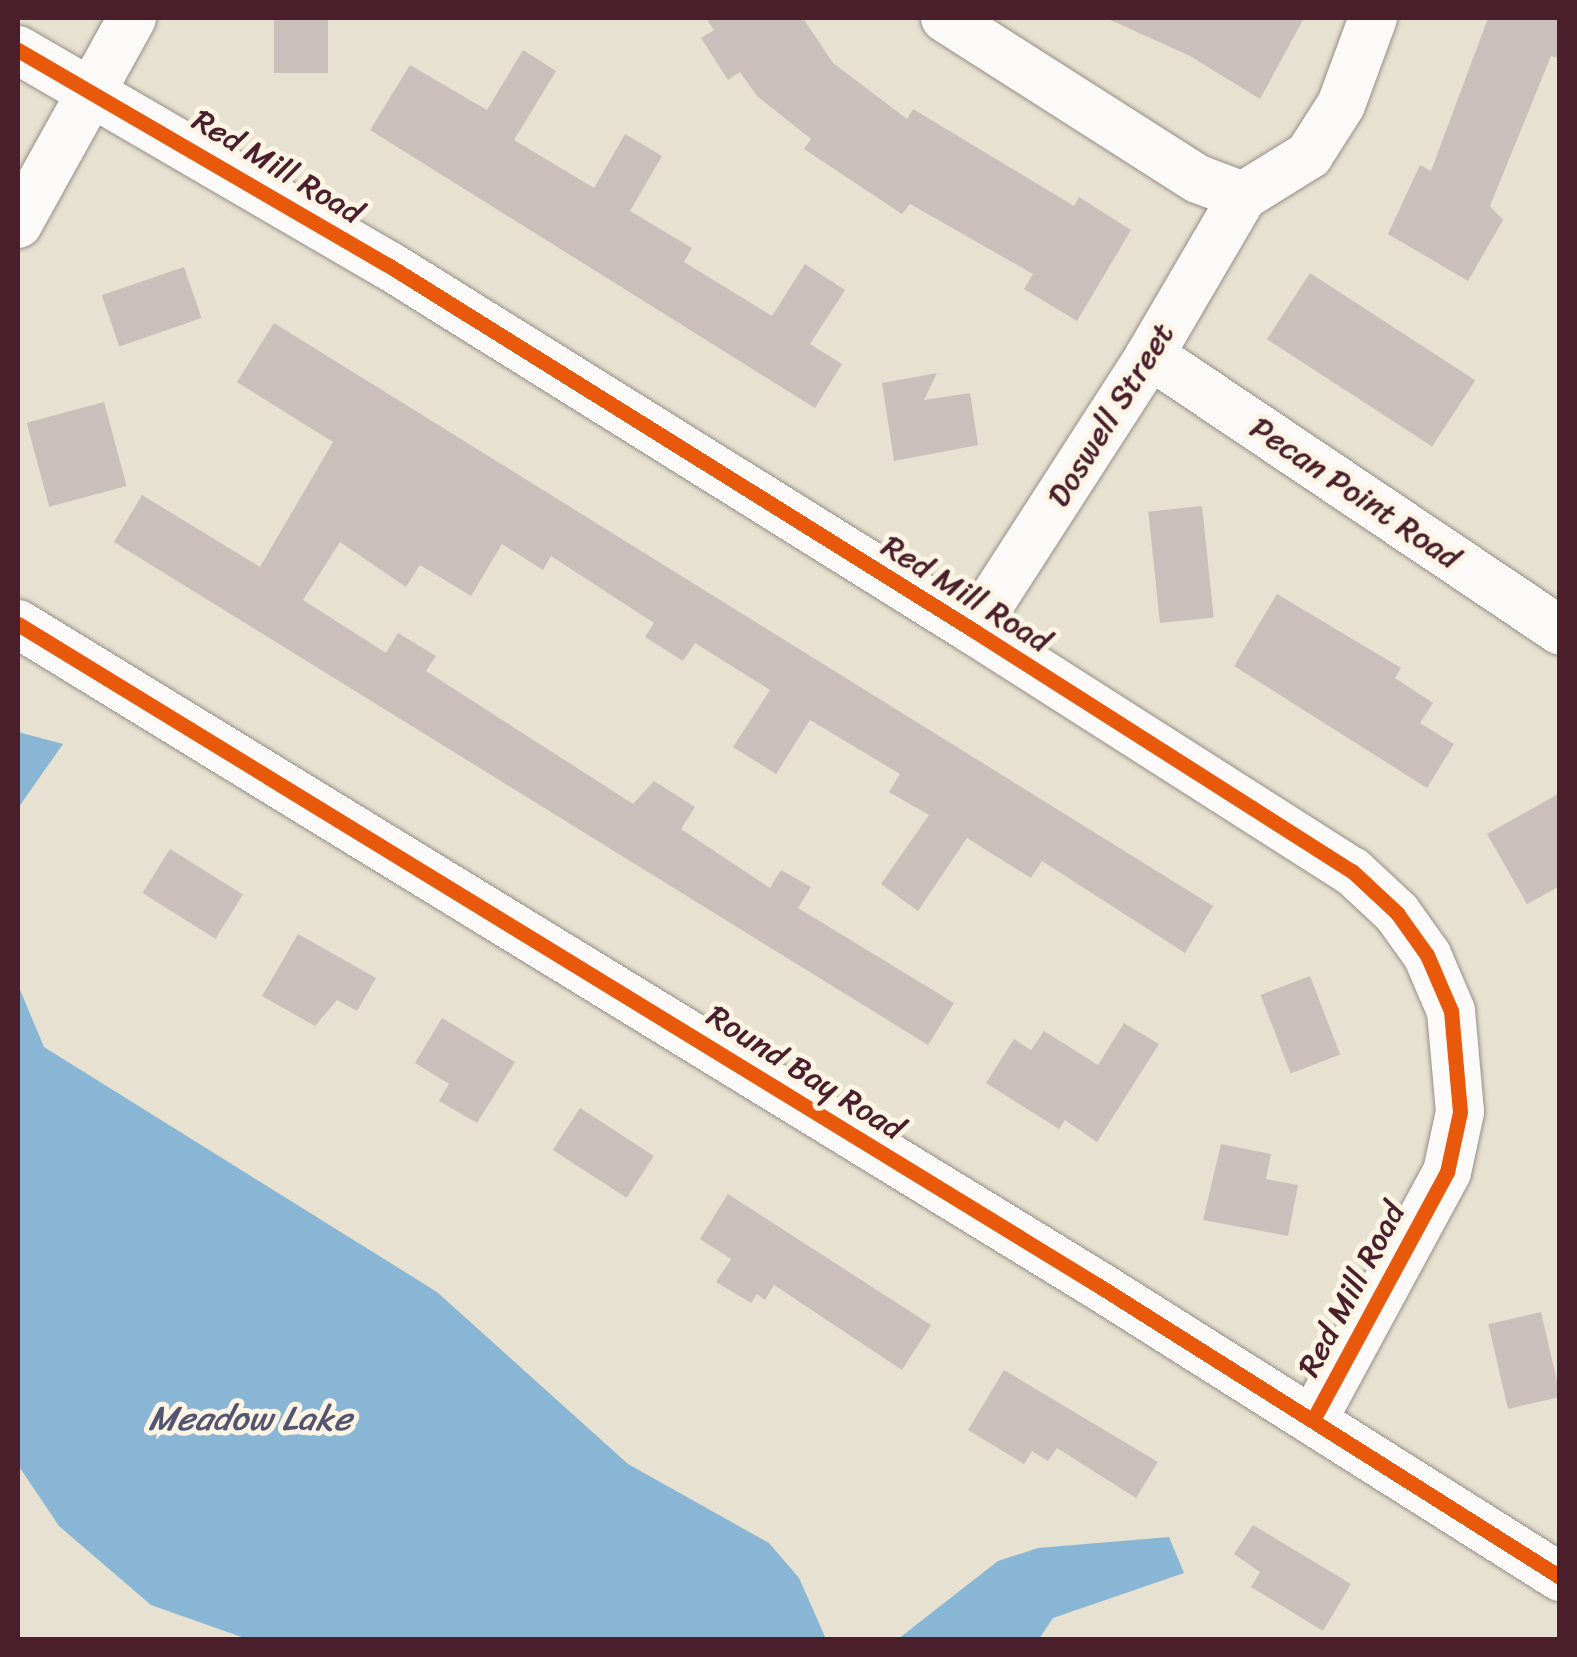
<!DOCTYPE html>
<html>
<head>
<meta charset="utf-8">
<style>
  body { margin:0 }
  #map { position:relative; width:1577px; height:1657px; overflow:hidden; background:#e6e1d0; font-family:Sriracha,sans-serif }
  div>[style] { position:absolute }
  .water>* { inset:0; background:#89b6d4 }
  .building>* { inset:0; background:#cbbfbc; transform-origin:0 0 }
  .roads { filter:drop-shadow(0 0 2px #978d87) drop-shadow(0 0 2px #978d87) }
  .minor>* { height:48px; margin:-24px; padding:0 24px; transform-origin:24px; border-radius:24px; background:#fbfaf8 }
  .cycleway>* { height:15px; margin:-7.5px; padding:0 7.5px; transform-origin:7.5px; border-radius:7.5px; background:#e8590c }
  span { translate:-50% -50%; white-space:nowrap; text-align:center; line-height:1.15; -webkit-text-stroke:10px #fcf5e5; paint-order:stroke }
  .street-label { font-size:32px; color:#4a1f2b }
  .water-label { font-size:35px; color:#53546f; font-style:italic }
  .frame { position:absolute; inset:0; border:20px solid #4a1f2b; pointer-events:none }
</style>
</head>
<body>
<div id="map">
  <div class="water">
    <i style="clip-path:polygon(18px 732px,63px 744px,18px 808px)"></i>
    <i style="clip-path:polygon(18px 985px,44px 1047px,437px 1292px,628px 1464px,769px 1543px,799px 1578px,826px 1639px,250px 1640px,151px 1605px,59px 1526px,18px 1465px)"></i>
    <i style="clip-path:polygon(1169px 1537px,1184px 1573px,1053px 1618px,1039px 1639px,898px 1639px,998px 1561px,1038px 1548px)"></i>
  </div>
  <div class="building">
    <i style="left:274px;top:18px;width:54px;height:55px"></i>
    <i style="clip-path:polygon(706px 18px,803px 18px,833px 63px,907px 119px,913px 109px,1074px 206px,1079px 197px,1131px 230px,1077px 321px,1024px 289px,1033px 274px,910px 204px,902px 214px,804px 149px,811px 139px,757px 96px,740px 72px,728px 80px,701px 38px,714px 30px)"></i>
    <i style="clip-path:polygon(1106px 18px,1304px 18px,1260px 99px,1190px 56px)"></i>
    <i style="clip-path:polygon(1488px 18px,1560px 18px,1560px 59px,1551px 56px,1490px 206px,1503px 220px,1468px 281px,1388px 234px,1420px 165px,1431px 171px)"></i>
    <i style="clip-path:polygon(523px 50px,556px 71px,514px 140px,594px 188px,625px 134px,662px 156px,630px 211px,692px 248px,684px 262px,772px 316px,805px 264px,845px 290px,810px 344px,842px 364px,815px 408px,370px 130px,410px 65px,487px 110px)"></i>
    <i style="left:184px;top:267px;width:54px;height:87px;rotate:71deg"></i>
    <i style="left:1310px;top:273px;width:197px;height:79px;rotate:33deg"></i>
    <i style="clip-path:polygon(274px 323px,1213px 906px,1185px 953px,1042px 861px,1031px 878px,967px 838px,918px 911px,881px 884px,929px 815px,889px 792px,900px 774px,810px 720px,776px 774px,733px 747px,770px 690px,695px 643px,683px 661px,645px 637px,654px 623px,551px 556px,543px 570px,502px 544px,471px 596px,420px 565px,406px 587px,340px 542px,303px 600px,386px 653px,398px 633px,436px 656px,426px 671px,633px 804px,654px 781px,695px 807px,681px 829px,770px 888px,781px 870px,811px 887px,798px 908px,954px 1003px,928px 1045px,114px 542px,142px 495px,260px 567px,333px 442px,237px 382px)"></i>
    <i style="clip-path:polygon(937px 373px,924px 400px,970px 393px,978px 445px,894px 461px,882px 383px)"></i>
    <i style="left:104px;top:402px;width:87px;height:80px;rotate:75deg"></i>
    <i style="left:1202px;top:506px;width:112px;height:54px;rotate:84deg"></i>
    <i style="clip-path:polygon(1277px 594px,1401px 668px,1395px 678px,1433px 703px,1420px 723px,1454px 744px,1427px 788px,1234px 666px)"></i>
    <i style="clip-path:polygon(1560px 793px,1560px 886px,1527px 904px,1487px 834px)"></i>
    <i style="left:170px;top:849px;width:86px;height:52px;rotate:32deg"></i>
    <i style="clip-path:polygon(298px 934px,376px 978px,357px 1011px,337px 1000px,315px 1026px,262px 996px)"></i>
    <i style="left:1310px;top:976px;width:84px;height:53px;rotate:69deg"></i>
    <i style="clip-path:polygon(442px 1018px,515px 1062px,477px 1123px,439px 1101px,449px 1084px,415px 1063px)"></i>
    <i style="clip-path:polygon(1124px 1023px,1159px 1044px,1097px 1142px,1065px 1120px,1059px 1129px,986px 1083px,1014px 1039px,1031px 1050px,1044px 1031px,1098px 1065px)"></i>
    <i style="left:580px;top:1108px;width:88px;height:50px;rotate:33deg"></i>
    <i style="clip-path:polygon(1221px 1144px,1271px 1154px,1266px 1179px,1298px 1185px,1288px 1236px,1203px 1220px)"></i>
    <i style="clip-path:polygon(728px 1194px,931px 1325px,902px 1370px,774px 1285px,765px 1300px,757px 1294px,751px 1303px,716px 1282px,731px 1259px,700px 1239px)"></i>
    <i style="left:1541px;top:1312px;width:87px;height:54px;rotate:77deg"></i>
    <i style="clip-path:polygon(1004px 1370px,1158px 1462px,1136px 1498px,1057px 1448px,1048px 1461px,1032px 1451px,1024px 1464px,968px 1430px)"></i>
    <i style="clip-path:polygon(1253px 1525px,1351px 1584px,1323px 1631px,1251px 1587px,1260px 1572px,1234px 1554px)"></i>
  </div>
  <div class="roads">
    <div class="minor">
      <i style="left:945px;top:18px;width:300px;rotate:32.5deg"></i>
      <i style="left:1198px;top:179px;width:48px;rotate:20.7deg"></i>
      <i style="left:18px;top:50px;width:428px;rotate:30.2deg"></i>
      <i style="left:388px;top:265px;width:690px;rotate:31.96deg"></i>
      <i style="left:973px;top:630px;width:449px;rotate:32.5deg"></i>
      <i style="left:1352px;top:871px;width:62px;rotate:43deg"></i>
      <i style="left:1397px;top:913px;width:52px;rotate:54.5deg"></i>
      <i style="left:1427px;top:955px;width:61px;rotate:66.8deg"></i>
      <i style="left:1451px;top:1011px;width:101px;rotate:84.9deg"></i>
      <i style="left:1460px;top:1112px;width:61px;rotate:102.2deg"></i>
      <i style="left:1447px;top:1172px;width:282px;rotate:118.4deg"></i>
      <i style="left:18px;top:224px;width:235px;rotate:-61deg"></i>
      <i style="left:1150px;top:355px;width:494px;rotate:33.9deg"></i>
      <i style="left:18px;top:624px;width:1264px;rotate:31.48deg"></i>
      <i style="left:1096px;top:1284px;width:549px;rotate:32.27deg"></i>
      <i style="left:973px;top:630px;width:327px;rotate:-57.2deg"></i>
      <i style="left:1150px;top:355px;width:184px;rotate:-59.7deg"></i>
      <i style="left:1243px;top:196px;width:78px;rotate:-31.8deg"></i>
      <i style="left:1309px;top:155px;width:59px;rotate:-57.4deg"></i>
      <i style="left:1341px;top:105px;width:93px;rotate:-69.8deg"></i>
    </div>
  </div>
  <div class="cycleway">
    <i style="left:18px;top:50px;width:428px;rotate:30.2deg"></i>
    <i style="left:388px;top:265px;width:690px;rotate:31.96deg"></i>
    <i style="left:973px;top:630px;width:449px;rotate:32.5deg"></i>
    <i style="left:1352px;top:871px;width:62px;rotate:43deg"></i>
    <i style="left:1397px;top:913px;width:52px;rotate:54.5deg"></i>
    <i style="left:1427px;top:955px;width:61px;rotate:66.8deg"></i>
    <i style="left:1451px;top:1011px;width:101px;rotate:84.9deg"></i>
    <i style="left:1460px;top:1112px;width:61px;rotate:102.2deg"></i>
    <i style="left:1447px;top:1172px;width:282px;rotate:118.4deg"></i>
    <i style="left:18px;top:624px;width:1264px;rotate:31.48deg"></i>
    <i style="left:1096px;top:1284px;width:549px;rotate:32.27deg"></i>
  </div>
  <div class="street-label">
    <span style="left:277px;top:167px;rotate:31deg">Red Mill Road</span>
    <span style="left:1111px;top:415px;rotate:-58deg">Doswell Street</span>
    <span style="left:1355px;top:493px;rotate:34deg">Pecan Point Road</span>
    <span style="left:966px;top:594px;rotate:32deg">Red Mill Road</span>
    <span style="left:805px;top:1073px;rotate:32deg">Round Bay Road</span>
    <span style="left:1352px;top:1290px;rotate:-62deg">Red Mill Road</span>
  </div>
  <div class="water-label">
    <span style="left:250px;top:1418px">Meadow Lake</span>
  </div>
  <div class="frame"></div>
</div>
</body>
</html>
